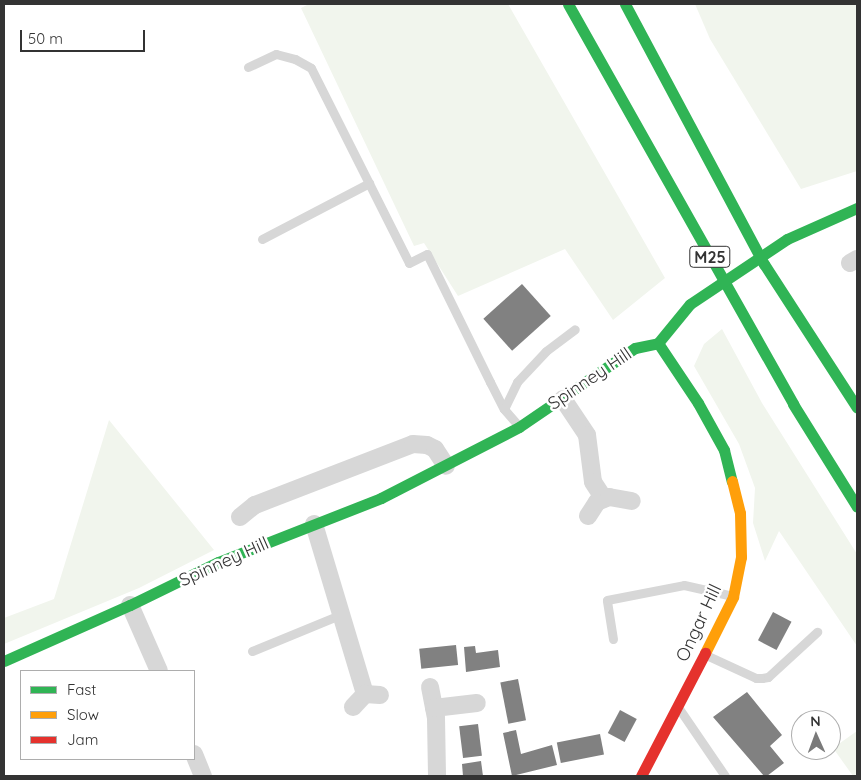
<!DOCTYPE html>
<html>
<head>
<meta charset="utf-8">
<style>
  body { margin:0 }
  #map { position:relative; width:861px; height:780px; overflow:hidden; background:#fff; font-family:Quicksand,sans-serif }
  div>[style] { position:absolute }
  .green>* { inset:0; background:#f1f5ed }
  .building>* { inset:0; background:#818181; transform-origin:0 0 }
  .lane>* { height:9px; margin:-4.5px; padding:0 4.5px; transform-origin:4.5px; border-radius:4.5px; background:#d7d7d7 }
  .street>* { height:18px; margin:-9px; padding:0 9px; transform-origin:9px; border-radius:9px; background:#d7d7d7 }
  .fast>* { height:11px; margin:-5.5px; padding:0 5.5px; transform-origin:5.5px; border-radius:5.5px; background:#30b455 }
  .slow>* { height:11px; margin:-5.5px; padding:0 5.5px; transform-origin:5.5px; border-radius:5.5px; background:#ff9f0a }
  .jam>* { height:11px; margin:-5.5px; padding:0 5.5px; transform-origin:5.5px; border-radius:5.5px; background:#e5322d }
  span { translate:-50% -50%; white-space:nowrap; text-align:center; line-height:1.15; -webkit-text-stroke:5px #fff; paint-order:stroke }
  .shield-label span { padding:1px 4px; background:#fff; border:1px solid; border-radius:4px; -webkit-text-stroke-width:0 }
  .shield-label { font-size:16px; color:#333; font-weight:700 }
  .street-label { font-size:18px; color:#333 }
  .frame { position:absolute; inset:0; border:5px solid #333; pointer-events:none }
  .legend { position:absolute; left:20px; top:670px; width:175px; height:90px; box-sizing:border-box; background:#fff; border:1px solid #adadad; margin:0; padding:6px 9px; list-style:none; font-size:15px; color:#333 }
  .legend li { display:flex; align-items:center; gap:10px; height:25px }
  .legend b { width:25px; border:1px solid #adadad }
  .north { position:absolute; left:791px; top:710px; width:50px; height:50px; box-sizing:border-box; background:#fff; border:1px solid #adadad; border-radius:50%; rotate:358deg; font-size:14px; font-weight:700; line-height:20px; text-align:center; color:#333 }
  .north::after { content:''; display:block; margin:auto; width:18px; height:22px; background:#7a7a7a; clip-path:polygon(50% 0,100% 100%,50% 72%,0 100%) }
  .scale { position:absolute; left:20px; top:30px; width:125px; height:22px; box-sizing:border-box; border:2px solid #333; border-top:0; padding-left:6px; font-size:15px; line-height:18px; white-space:nowrap; color:#333; -webkit-text-stroke:4px #fff; paint-order:stroke }
</style>
</head>
<body>
<div id="map">
  <div class="green">
    <i style="clip-path:polygon(309px 4px,508px 4px,665px 278px,613px 320px,565px 249px,458px 296px,424px 243px,414px 246px,301px 8px)"></i>
    <i style="clip-path:polygon(695px 4px,857px 4px,857px 171px,801px 189px,710px 39px)"></i>
    <i style="clip-path:polygon(722px 329px,762px 403px,857px 554px,857px 646px,779px 531px,765px 561px,753px 523px,755px 488px,739px 444px,694px 366px,704px 344px)"></i>
    <i style="clip-path:polygon(109px 420px,214px 550px,139px 588px,4px 644px,4px 618px,54px 599px)"></i>
    <i style="clip-path:polygon(857px 731px,857px 776px,853px 776px,833px 748px)"></i>
  </div>
  <div class="building">
    <i style="left:522px;top:284px;width:43px;height:52px;rotate:48deg"></i>
    <i style="left:773px;top:612px;width:21px;height:32px;rotate:28deg"></i>
    <i style="left:456px;top:645px;width:20px;height:37px;rotate:84deg"></i>
    <i style="clip-path:polygon(475px 646px,476px 653px,498px 650px,500px 667px,466px 672px,464px 647px)"></i>
    <i style="left:518px;top:679px;width:42px;height:18px;rotate:79deg"></i>
    <i style="clip-path:polygon(747px 692px,782px 735px,770px 746px,784px 763px,767px 776px,764px 776px,713px 717px)"></i>
    <i style="left:620px;top:710px;width:19px;height:26px;rotate:28deg"></i>
    <i style="left:478px;top:724px;width:32px;height:19px;rotate:83deg"></i>
    <i style="clip-path:polygon(516px 730px,521px 754px,552px 745px,557px 765px,512px 776px,503px 733px)"></i>
    <i style="left:600px;top:734px;width:21px;height:44px;rotate:79deg"></i>
    <i style="clip-path:polygon(481px 761px,483px 776px,463px 776px,462px 764px)"></i>
  </div>
  <div class="lane">
    <i style="left:248px;top:67px;width:31px;rotate:-25deg"></i>
    <i style="left:276px;top:54px;width:20px;rotate:15deg"></i>
    <i style="left:295px;top:59px;width:18px;rotate:29deg"></i>
    <i style="left:311px;top:68px;width:218px;rotate:63.3deg"></i>
    <i style="left:409px;top:263px;width:20px;rotate:-27deg"></i>
    <i style="left:427px;top:254px;width:143px;rotate:63.8deg"></i>
    <i style="left:490px;top:382px;width:30px;rotate:63deg"></i>
    <i style="left:504px;top:409px;width:23px;rotate:49deg"></i>
    <i style="left:262px;top:239px;width:121px;rotate:-27.6deg"></i>
    <i style="left:504px;top:409px;width:30px;rotate:-64deg"></i>
    <i style="left:517px;top:382px;width:42px;rotate:-46.9deg"></i>
    <i style="left:546px;top:351px;width:36px;rotate:-37deg"></i>
    <i style="left:613px;top:639px;width:39px;rotate:-99deg"></i>
    <i style="left:607px;top:600px;width:78px;rotate:-11deg"></i>
    <i style="left:684px;top:585px;width:50px;rotate:12.7deg"></i>
    <i style="left:252px;top:651px;width:97px;rotate:-22.3deg"></i>
    <i style="left:706px;top:655px;width:55px;rotate:24.7deg"></i>
    <i style="left:756px;top:678px;width:6px"></i>
    <i style="left:762px;top:678px;width:6px;rotate:-9deg"></i>
    <i style="left:768px;top:677px;width:67px;rotate:-42.6deg"></i>
    <i style="left:680px;top:710px;width:80px;rotate:55.7deg"></i>
  </div>
  <div class="street">
    <i style="left:850px;top:263px;width:8px;rotate:-30deg"></i>
    <i style="left:563px;top:399px;width:43px;rotate:56.3deg"></i>
    <i style="left:587px;top:435px;width:47px;rotate:82.7deg"></i>
    <i style="left:593px;top:482px;width:20px;rotate:57deg"></i>
    <i style="left:588px;top:516px;width:17px;rotate:-57deg"></i>
    <i style="left:597px;top:502px;width:13px;rotate:-23deg"></i>
    <i style="left:609px;top:497px;width:23px;rotate:10deg"></i>
    <i style="left:240px;top:517px;width:19px;rotate:-39deg"></i>
    <i style="left:255px;top:505px;width:169px;rotate:-21.1deg"></i>
    <i style="left:413px;top:444px;width:14px;rotate:4deg"></i>
    <i style="left:427px;top:445px;width:9px;rotate:27deg"></i>
    <i style="left:435px;top:449px;width:20px;rotate:57deg"></i>
    <i style="left:314px;top:524px;width:177px;rotate:73.3deg"></i>
    <i style="left:130px;top:605px;width:72px;rotate:66.3deg"></i>
    <i style="left:430px;top:687px;width:32px;rotate:79deg"></i>
    <i style="left:436px;top:718px;width:58px;rotate:89deg"></i>
    <i style="left:353px;top:707px;width:18px;rotate:-47deg"></i>
    <i style="left:365px;top:694px;width:15px;rotate:4deg"></i>
    <i style="left:434px;top:708px;width:43px;rotate:-6.6deg"></i>
    <i style="left:194px;top:754px;width:24px;rotate:68deg"></i>
  </div>
  <div class="fast">
    <i style="left:568px;top:4px;width:459px;rotate:60.6deg"></i>
    <i style="left:793px;top:404px;width:121px;rotate:58.1deg"></i>
    <i style="left:625px;top:4px;width:295px;rotate:61.9deg"></i>
    <i style="left:764px;top:264px;width:171px;rotate:57.1deg"></i>
    <i style="left:658px;top:343px;width:50px;rotate:-50.6deg"></i>
    <i style="left:690px;top:304px;width:117px;rotate:-33.8deg"></i>
    <i style="left:787px;top:239px;width:77px;rotate:-23.9deg"></i>
    <i style="left:658px;top:343px;width:72px;rotate:56.3deg"></i>
    <i style="left:698px;top:403px;width:54px;rotate:61deg"></i>
    <i style="left:724px;top:450px;width:32px;rotate:76deg"></i>
    <i style="left:4px;top:661px;width:138px;rotate:-24deg"></i>
    <i style="left:130px;top:605px;width:98px;rotate:-26deg"></i>
    <i style="left:218px;top:562px;width:175px;rotate:-21.4deg"></i>
    <i style="left:381px;top:498px;width:155px;rotate:-27.2deg"></i>
    <i style="left:519px;top:427px;width:140px;rotate:-34.3deg"></i>
    <i style="left:635px;top:348px;width:24px;rotate:-12deg"></i>
  </div>
  <div class="slow">
    <i style="left:705px;top:653px;width:63px;rotate:-63.4deg"></i>
    <i style="left:733px;top:597px;width:41px;rotate:-78.7deg"></i>
    <i style="left:741px;top:557px;width:44px;rotate:-91.3deg"></i>
    <i style="left:740px;top:513px;width:33px;rotate:-104deg"></i>
  </div>
  <div class="jam">
    <i style="left:641px;top:776px;width:139px;rotate:-62.5deg"></i>
  </div>
  <div class="shield-label">
    <span style="left:710px;top:257px">M25</span>
  </div>
  <div class="street-label">
    <span style="left:590px;top:379px;rotate:-34deg">Spinney Hill</span>
    <span style="left:224px;top:562px;rotate:-24deg">Spinney Hill</span>
    <span style="left:699px;top:623px;rotate:-65deg">Ongar Hill</span>
  </div>
  <div class="frame"></div>
  <ul class="legend">
  <li><b style="height:6px;background:#30b455"></b>Fast</li>
  <li><b style="height:6px;background:#ff9f0a"></b>Slow</li>
  <li><b style="height:6px;background:#e5322d"></b>Jam</li>
  </ul>
  <div class="north">N</div>
  <div class="scale">50 m</div>
</div>
</body>
</html>
